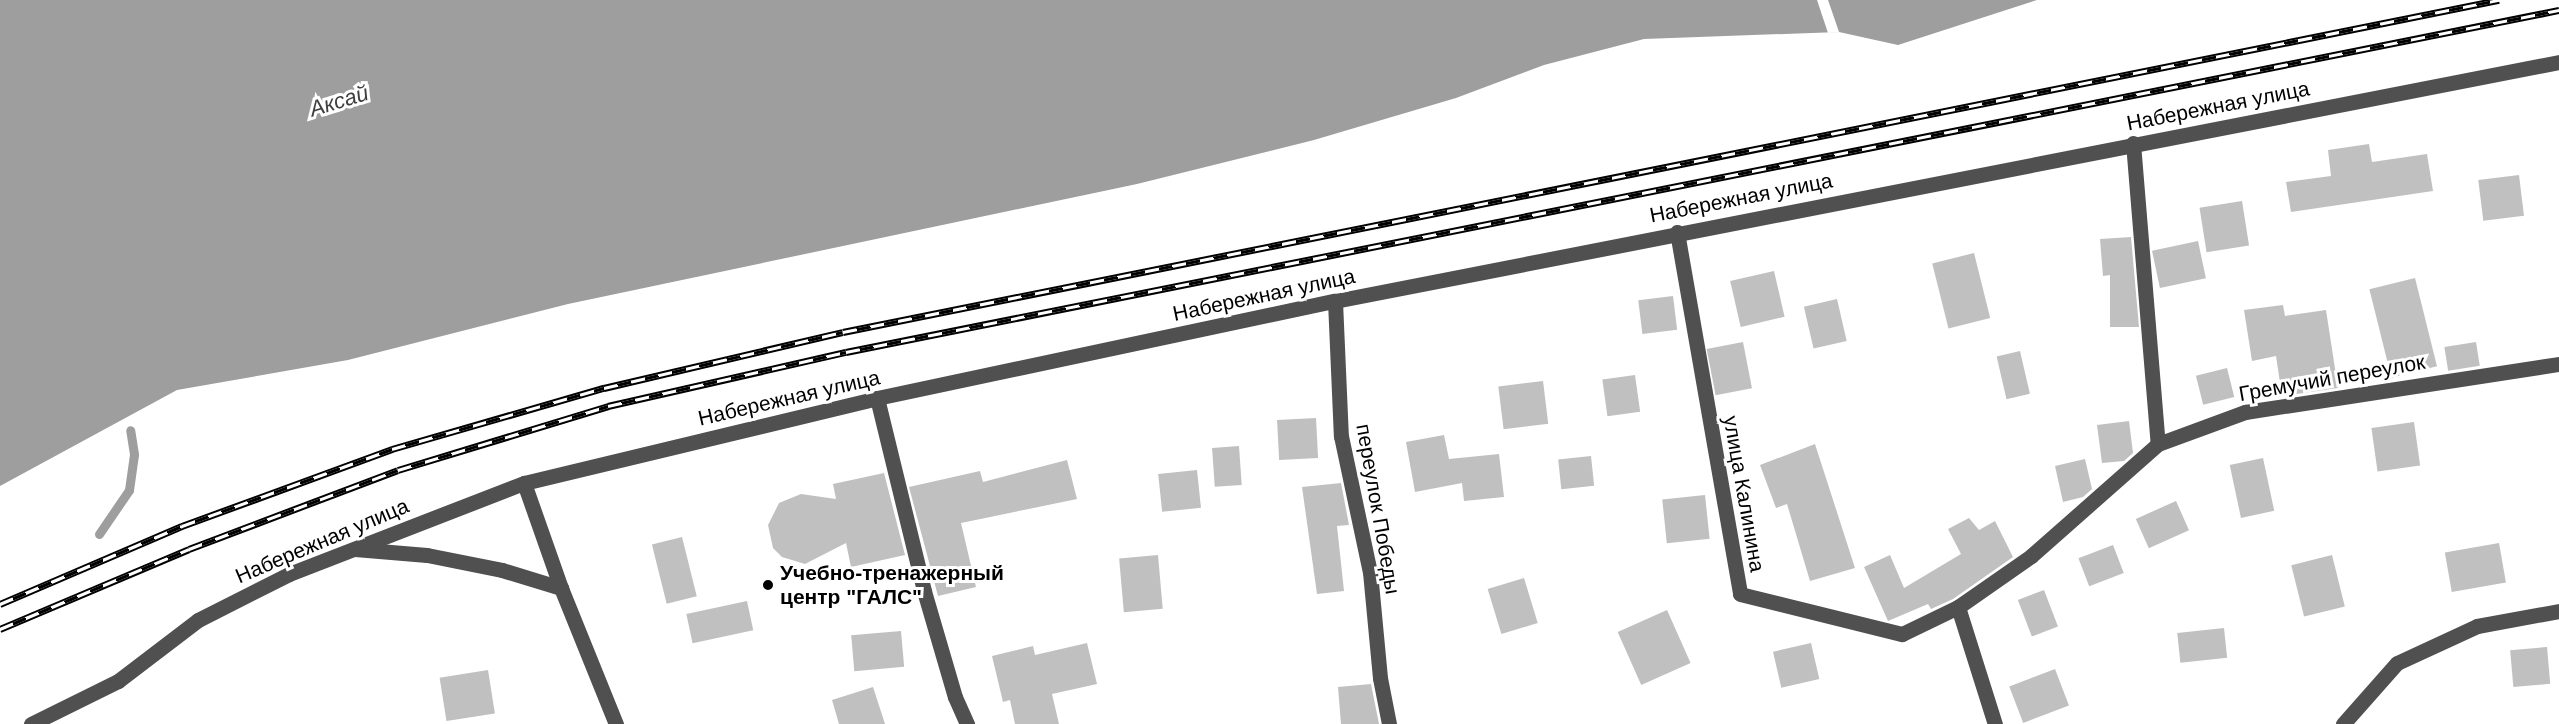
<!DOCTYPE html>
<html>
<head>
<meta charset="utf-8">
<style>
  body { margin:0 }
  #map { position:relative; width:2559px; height:724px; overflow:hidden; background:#fff; font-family:Arial,sans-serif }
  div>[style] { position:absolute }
  .water>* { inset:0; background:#9e9e9e }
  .pier>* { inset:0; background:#fff }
  .stream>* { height:9px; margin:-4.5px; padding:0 4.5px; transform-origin:4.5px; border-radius:4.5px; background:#9e9e9e }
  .building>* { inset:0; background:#c0c0c0; transform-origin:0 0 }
  .minor>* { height:15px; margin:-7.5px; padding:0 7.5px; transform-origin:7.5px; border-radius:7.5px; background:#505050 }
  .rail>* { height:7px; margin-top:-3.5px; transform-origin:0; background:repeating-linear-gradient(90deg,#fff 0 14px,#000 0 28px); box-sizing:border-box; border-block:2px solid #000 }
  .dots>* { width:16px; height:16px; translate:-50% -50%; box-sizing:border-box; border:3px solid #fff; border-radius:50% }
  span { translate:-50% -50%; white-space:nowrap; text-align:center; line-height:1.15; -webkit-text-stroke:6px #fff; paint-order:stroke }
  .street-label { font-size:21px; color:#000 }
  .poi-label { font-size:21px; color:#000; font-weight:700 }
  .left { translate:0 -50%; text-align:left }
  .water-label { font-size:22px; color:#3f3f3f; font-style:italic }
</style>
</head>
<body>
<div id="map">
  <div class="water">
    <i style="clip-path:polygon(0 0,2037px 0,1898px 45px,1839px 32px,1644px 39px,1544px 65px,1456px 98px,1314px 140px,1137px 184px,568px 304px,348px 360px,177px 390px,0 486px)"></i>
  </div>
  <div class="pier">
    <i style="clip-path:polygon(1817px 0,1828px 0,1839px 32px,1828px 33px)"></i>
  </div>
  <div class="stream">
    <i style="left:99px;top:534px;width:53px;rotate:-55.7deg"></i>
    <i style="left:129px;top:490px;width:36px;rotate:-82deg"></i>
    <i style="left:134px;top:454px;width:24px;rotate:-99deg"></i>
  </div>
  <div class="building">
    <i style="clip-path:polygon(2369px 144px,2372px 162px,2427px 154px,2433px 191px,2291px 212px,2286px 182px,2331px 176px,2328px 150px)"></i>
    <i style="left:2519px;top:175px;width:41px;height:41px;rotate:83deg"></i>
    <i style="left:2242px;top:201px;width:45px;height:43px;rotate:81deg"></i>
    <i style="clip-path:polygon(2131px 237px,2139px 327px,2110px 327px,2110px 275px,2103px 276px,2100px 239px)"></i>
    <i style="left:2198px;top:241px;width:38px;height:47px;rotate:78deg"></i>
    <i style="left:1974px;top:253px;width:67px;height:43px;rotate:76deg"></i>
    <i style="left:1774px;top:271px;width:47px;height:45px;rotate:77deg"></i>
    <i style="left:2415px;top:278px;width:91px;height:47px;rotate:76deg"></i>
    <i style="left:1673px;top:296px;width:34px;height:35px;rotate:83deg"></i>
    <i style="left:1837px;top:299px;width:43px;height:34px;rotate:77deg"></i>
    <i style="clip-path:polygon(2283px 305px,2285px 316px,2326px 310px,2338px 388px,2282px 396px,2276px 356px,2252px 361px,2244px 310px)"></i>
    <i style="left:1743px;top:342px;width:47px;height:37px;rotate:79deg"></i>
    <i style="left:2476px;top:342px;width:24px;height:32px;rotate:81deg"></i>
    <i style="left:2020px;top:351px;width:44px;height:24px;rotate:77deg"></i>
    <i style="left:2227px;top:368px;width:30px;height:32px;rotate:76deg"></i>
    <i style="left:1635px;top:375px;width:37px;height:33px;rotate:82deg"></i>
    <i style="left:1543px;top:381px;width:43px;height:45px;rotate:83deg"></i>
    <i style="left:1316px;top:418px;width:40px;height:39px;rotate:87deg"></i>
    <i style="clip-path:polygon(2129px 421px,2133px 453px,2124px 461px,2102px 463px,2097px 425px)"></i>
    <i style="left:2414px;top:422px;width:44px;height:43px;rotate:82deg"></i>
    <i style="clip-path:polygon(1444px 435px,1449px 459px,1499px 454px,1504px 497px,1464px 501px,1462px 483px,1415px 492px,1406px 442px)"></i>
    <i style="clip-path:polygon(1815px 444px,1855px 568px,1810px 581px,1787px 504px,1776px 508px,1760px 465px)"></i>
    <i style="left:1239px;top:446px;width:39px;height:27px;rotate:86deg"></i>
    <i style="left:1591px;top:456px;width:30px;height:33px;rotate:84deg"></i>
    <i style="left:2263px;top:458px;width:54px;height:34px;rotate:78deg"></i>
    <i style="clip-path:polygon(2085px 459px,2092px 489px,2083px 497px,2063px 502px,2055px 466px)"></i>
    <i style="clip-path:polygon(1067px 460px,1077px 499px,961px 523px,976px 587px,938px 596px,909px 487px,980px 471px,983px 482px)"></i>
    <i style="left:1197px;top:470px;width:38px;height:39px;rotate:84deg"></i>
    <i style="clip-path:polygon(884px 473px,905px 555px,851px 567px,846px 543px,805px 564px,782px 557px,773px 548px,768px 525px,779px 503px,801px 494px,836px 499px,833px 484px)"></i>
    <i style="clip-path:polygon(1341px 483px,1349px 525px,1337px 526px,1344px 591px,1317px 594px,1302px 487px)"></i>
    <i style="left:1705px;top:495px;width:44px;height:43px;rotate:84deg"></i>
    <i style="left:2176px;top:501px;width:32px;height:44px;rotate:66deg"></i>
    <i style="clip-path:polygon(1969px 518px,1979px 530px,1995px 521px,2013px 557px,1953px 599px,1931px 609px,1928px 604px,1888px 621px,1864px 567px,1890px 555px,1904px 588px,1961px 554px,1948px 529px)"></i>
    <i style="left:682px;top:537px;width:61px;height:31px;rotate:76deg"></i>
    <i style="left:2499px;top:543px;width:40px;height:55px;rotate:80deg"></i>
    <i style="left:2113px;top:545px;width:30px;height:37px;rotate:69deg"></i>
    <i style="left:1158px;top:555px;width:54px;height:39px;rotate:85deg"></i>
    <i style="left:2332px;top:555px;width:53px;height:42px;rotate:76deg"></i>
    <i style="left:1524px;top:578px;width:47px;height:38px;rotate:73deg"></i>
    <i style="left:2044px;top:590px;width:39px;height:28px;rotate:69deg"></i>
    <i style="left:747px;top:601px;width:30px;height:62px;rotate:78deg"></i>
    <i style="left:1667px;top:610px;width:58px;height:54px;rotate:66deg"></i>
    <i style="left:2224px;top:628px;width:30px;height:47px;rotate:84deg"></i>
    <i style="left:901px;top:631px;width:36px;height:50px;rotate:85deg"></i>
    <i style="clip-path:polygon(1087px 643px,1097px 684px,1052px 694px,1059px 724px,1015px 724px,1010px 700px,1003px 702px,992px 656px,1033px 646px,1035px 655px)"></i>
    <i style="left:1811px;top:643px;width:37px;height:39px;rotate:77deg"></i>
    <i style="left:2547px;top:647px;width:37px;height:37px;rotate:85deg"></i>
    <i style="left:2055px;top:669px;width:39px;height:49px;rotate:69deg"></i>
    <i style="left:488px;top:670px;width:44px;height:49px;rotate:81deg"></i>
    <i style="clip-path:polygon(1371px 684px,1379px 724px,1341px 724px,1338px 687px)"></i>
    <i style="clip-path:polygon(873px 687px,885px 724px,839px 724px,832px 700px)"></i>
  </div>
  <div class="minor">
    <i style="left:2133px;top:143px;width:302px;rotate:85.3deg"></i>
    <i style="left:1677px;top:232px;width:367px;rotate:80.1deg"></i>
    <i style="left:1740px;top:594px;width:167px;rotate:13.9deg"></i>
    <i style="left:1902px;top:634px;width:62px;rotate:-25.7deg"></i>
    <i style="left:1958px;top:607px;width:123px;rotate:72.5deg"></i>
    <i style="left:1335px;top:301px;width:135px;rotate:87.5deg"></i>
    <i style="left:1341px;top:436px;width:139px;rotate:78deg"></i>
    <i style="left:1370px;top:572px;width:106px;rotate:84.6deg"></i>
    <i style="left:1380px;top:678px;width:47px;rotate:78.9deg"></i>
    <i style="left:877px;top:398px;width:199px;rotate:76.3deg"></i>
    <i style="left:924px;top:591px;width:110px;rotate:73.7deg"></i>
    <i style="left:955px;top:697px;width:30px;rotate:66deg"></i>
    <i style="left:524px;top:483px;width:111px;rotate:70.6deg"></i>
    <i style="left:561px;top:588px;width:147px;rotate:68deg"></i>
    <i style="left:355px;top:549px;width:72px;rotate:4.8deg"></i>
    <i style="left:427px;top:555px;width:76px;rotate:11.3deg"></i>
    <i style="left:502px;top:570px;width:62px;rotate:17deg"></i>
    <i style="left:1958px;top:607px;width:89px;rotate:-34.9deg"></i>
    <i style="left:2031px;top:556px;width:169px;rotate:-41.4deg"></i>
    <i style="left:2158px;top:444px;width:93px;rotate:-20.2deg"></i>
    <i style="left:2245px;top:412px;width:318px;rotate:-8.7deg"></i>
    <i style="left:31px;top:724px;width:97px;rotate:-26.3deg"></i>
    <i style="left:118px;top:681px;width:101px;rotate:-37.3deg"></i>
    <i style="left:198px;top:620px;width:102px;rotate:-26.8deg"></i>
    <i style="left:289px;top:574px;width:252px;rotate:-21.2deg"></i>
    <i style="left:524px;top:483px;width:363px;rotate:-13.5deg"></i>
    <i style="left:877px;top:398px;width:468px;rotate:-12deg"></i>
    <i style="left:1335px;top:301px;width:1247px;rotate:-11.05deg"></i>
    <i style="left:2343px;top:724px;width:81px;rotate:-48.5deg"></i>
    <i style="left:2397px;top:663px;width:88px;rotate:-24.8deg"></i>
    <i style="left:2477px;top:626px;width:83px;rotate:-10.4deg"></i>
  </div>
  <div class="rail">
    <i style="left:0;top:604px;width:198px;rotate:-23.2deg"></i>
    <i style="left:182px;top:526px;width:224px;rotate:-20.1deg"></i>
    <i style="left:392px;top:449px;width:221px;rotate:-16.1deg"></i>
    <i style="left:604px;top:388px;width:245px;rotate:-13.2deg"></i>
    <i style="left:843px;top:332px;width:1689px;rotate:-11.34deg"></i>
    <i style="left:0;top:629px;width:205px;rotate:-22.9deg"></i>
    <i style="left:189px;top:549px;width:223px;rotate:-20.7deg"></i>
    <i style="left:398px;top:470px;width:220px;rotate:-16.9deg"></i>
    <i style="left:608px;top:406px;width:244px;rotate:-12.8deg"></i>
    <i style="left:846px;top:352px;width:1747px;rotate:-11.29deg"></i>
  </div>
  <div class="dots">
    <i style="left:768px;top:585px;background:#000"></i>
  </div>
  <div class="street-label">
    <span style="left:2218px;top:106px;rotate:-11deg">Набережная улица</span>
    <span style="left:1741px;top:198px;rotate:-11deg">Набережная улица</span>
    <span style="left:1264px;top:295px;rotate:-12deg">Набережная улица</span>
    <span style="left:2332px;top:378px;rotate:-10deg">Гремучий переулок</span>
    <span style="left:789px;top:398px;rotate:-13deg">Набережная улица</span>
    <span style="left:1744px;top:494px;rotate:80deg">улица Калинина</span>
    <span style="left:1378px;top:509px;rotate:80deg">переулок Победы</span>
    <span style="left:322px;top:541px;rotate:-23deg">Набережная улица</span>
  </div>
  <div class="poi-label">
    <span class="left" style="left:780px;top:585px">Учебно-тренажерный<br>центр "ГАЛС"</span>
  </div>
  <div class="water-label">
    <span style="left:339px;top:101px;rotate:-17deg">Аксай</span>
  </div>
</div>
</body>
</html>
